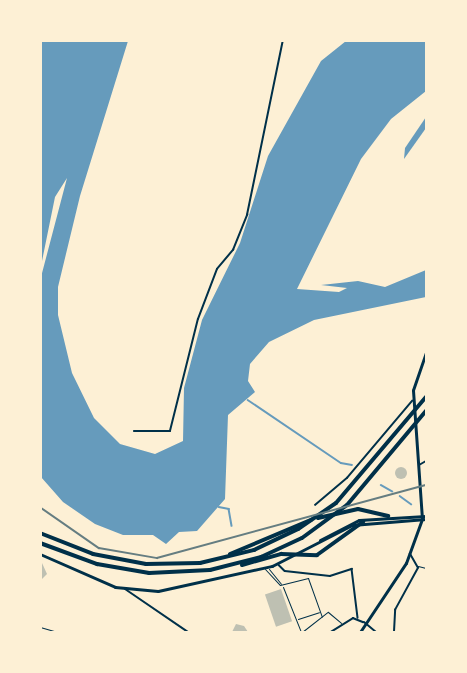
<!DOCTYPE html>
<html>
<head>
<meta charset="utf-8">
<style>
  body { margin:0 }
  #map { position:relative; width:467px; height:673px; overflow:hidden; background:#fdf0d5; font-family:Lora,serif }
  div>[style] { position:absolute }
  .water>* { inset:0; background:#669bbc }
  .stream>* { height:1.5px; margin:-0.75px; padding:0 0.75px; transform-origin:0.75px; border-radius:0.75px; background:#669bbc }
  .building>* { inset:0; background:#bec0b2; transform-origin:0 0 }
  .round { border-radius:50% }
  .path>* { height:1px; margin:-0.5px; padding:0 0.5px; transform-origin:0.5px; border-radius:0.5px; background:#003049 }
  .service>* { height:1px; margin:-0.5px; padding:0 0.5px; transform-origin:0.5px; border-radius:0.5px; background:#003049 }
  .minor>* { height:1.5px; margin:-0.75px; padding:0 0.75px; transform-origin:0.75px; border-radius:0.75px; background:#003049 }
  .tertiary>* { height:2px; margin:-1px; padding:0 1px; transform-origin:1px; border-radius:1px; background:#003049 }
  .primary>* { height:3px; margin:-1.5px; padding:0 1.5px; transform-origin:1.5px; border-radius:1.5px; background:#003049 }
  .motorway>* { height:4px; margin:-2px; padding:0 2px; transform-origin:2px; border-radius:2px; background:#003049 }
  .rail>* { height:1.5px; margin:-0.75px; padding:0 0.75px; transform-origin:0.75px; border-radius:0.75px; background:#657d81 }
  span { translate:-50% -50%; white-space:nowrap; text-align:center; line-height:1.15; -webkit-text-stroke:4.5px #fdf0d5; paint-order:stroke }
  .frame { position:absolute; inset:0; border:42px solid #fdf0d5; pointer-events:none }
</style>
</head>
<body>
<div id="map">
  <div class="water">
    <i style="clip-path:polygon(41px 40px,128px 41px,80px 196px,58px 287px,58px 315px,72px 373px,94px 418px,120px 444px,155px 454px,183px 441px,184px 388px,202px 320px,240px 243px,268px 156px,321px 61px,346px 41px,426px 41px,426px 91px,391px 119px,361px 159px,297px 289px,339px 292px,347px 288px,321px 285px,358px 281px,385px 287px,426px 270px,426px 297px,314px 320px,269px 342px,250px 364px,248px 381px,255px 392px,228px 415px,225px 499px,197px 531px,179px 532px,166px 544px,153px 535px,123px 535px,95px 524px,63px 502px,41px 477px,41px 277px,67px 178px,55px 197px,41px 266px)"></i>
    <i style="clip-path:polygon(426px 117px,426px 128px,404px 159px,405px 148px)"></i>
  </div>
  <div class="stream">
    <i style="left:248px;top:400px;width:112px;rotate:34.1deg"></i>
    <i style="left:341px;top:463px;width:11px;rotate:10deg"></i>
    <i style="left:381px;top:485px;width:13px;rotate:29deg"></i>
    <i style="left:400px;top:496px;width:14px;rotate:36deg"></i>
    <i style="left:219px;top:507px;width:10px;rotate:11deg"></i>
    <i style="left:229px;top:509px;width:17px;rotate:80deg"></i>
  </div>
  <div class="building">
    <i class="round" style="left:395px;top:467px;width:12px;height:12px"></i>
    <i style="clip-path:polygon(42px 563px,47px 574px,41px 580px,40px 563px)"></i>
    <i style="left:281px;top:589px;width:34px;height:17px;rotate:71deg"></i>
    <i style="clip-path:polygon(236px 624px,244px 626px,248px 632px,232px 632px)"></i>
  </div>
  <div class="path">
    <i style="left:40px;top:627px;width:18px;rotate:16deg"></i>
  </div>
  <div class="service">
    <i style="left:418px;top:566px;width:8px;rotate:14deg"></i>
    <i style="left:265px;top:569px;width:22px;rotate:47deg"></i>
    <i style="left:280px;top:585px;width:29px;rotate:-14deg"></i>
    <i style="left:308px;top:578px;width:41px;rotate:70.3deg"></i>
    <i style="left:269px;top:569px;width:19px;rotate:51deg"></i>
    <i style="left:283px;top:587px;width:48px;rotate:68.2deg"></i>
    <i style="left:298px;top:619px;width:22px;rotate:-18deg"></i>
    <i style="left:302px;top:632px;width:33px;rotate:-38deg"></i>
    <i style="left:328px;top:612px;width:17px;rotate:40deg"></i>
  </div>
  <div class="minor">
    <i style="left:134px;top:431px;width:36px"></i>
    <i style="left:170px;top:431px;width:115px;rotate:-76deg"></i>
    <i style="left:198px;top:319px;width:53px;rotate:-69.2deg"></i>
    <i style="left:217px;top:269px;width:25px;rotate:-50deg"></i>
    <i style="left:233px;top:250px;width:38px;rotate:-68deg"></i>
    <i style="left:247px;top:215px;width:179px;rotate:-78.4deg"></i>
    <i style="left:315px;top:505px;width:42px;rotate:-40.2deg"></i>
    <i style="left:347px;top:478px;width:101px;rotate:-49.8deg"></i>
    <i style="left:279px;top:565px;width:8px;rotate:45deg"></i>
    <i style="left:285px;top:571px;width:45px;rotate:6.3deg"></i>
    <i style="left:330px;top:576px;width:23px;rotate:-18deg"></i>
    <i style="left:352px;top:569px;width:49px;rotate:83deg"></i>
    <i style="left:331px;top:632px;width:26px;rotate:-32deg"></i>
    <i style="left:353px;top:618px;width:11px;rotate:22deg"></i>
    <i style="left:394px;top:632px;width:22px;rotate:-87deg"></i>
    <i style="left:395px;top:610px;width:48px;rotate:-61.3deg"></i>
    <i style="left:418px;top:568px;width:16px;rotate:-120deg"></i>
  </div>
  <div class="tertiary">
    <i style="left:419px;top:465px;width:8px;rotate:-30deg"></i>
    <i style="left:125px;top:589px;width:76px;rotate:34.3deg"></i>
    <i style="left:364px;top:622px;width:16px;rotate:40deg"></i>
  </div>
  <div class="primary">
    <i style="left:320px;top:540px;width:44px;rotate:-27.1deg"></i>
    <i style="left:359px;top:520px;width:67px;rotate:-3.4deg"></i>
    <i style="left:40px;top:554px;width:82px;rotate:23.7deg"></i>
    <i style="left:115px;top:587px;width:43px;rotate:5.3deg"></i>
    <i style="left:158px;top:591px;width:117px;rotate:-12.4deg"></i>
    <i style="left:272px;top:566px;width:90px;rotate:-27.1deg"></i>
    <i style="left:352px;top:525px;width:74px;rotate:-4.6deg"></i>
    <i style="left:360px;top:632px;width:83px;rotate:-56.3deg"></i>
    <i style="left:406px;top:563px;width:47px;rotate:-70deg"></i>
    <i style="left:422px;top:519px;width:129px;rotate:-94deg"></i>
    <i style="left:413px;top:390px;width:39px;rotate:-71deg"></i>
  </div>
  <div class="motorway">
    <i style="left:318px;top:518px;width:41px;rotate:-12.7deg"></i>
    <i style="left:358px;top:509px;width:31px;rotate:13deg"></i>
    <i style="left:40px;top:533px;width:57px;rotate:21.6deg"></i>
    <i style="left:93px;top:554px;width:54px;rotate:10.7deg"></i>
    <i style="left:146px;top:564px;width:54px;rotate:-1.1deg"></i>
    <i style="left:200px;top:563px;width:56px;rotate:-13.5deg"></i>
    <i style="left:254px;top:550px;width:49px;rotate:-25.5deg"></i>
    <i style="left:298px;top:529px;width:46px;rotate:-34.4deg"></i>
    <i style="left:336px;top:503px;width:139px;rotate:-49.7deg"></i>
    <i style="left:40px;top:543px;width:61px;rotate:20.2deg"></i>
    <i style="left:97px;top:564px;width:53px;rotate:9.8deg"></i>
    <i style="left:149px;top:573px;width:61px;rotate:-2.8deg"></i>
    <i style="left:210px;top:570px;width:53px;rotate:-14.3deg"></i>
    <i style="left:261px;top:557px;width:45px;rotate:-24.9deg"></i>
    <i style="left:302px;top:538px;width:56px;rotate:-36.3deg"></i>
    <i style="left:347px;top:505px;width:123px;rotate:-50deg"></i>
    <i style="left:230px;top:554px;width:88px;rotate:-22.8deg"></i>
    <i style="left:242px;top:565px;width:41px;rotate:-15.8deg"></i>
    <i style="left:281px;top:554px;width:36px;rotate:2deg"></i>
    <i style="left:317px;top:555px;width:57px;rotate:-35.7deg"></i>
  </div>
  <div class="rail">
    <i style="left:40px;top:507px;width:72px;rotate:34.8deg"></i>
    <i style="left:99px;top:548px;width:59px;rotate:9.8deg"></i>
    <i style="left:157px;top:558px;width:279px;rotate:-15.2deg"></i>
  </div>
  <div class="frame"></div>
</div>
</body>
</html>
